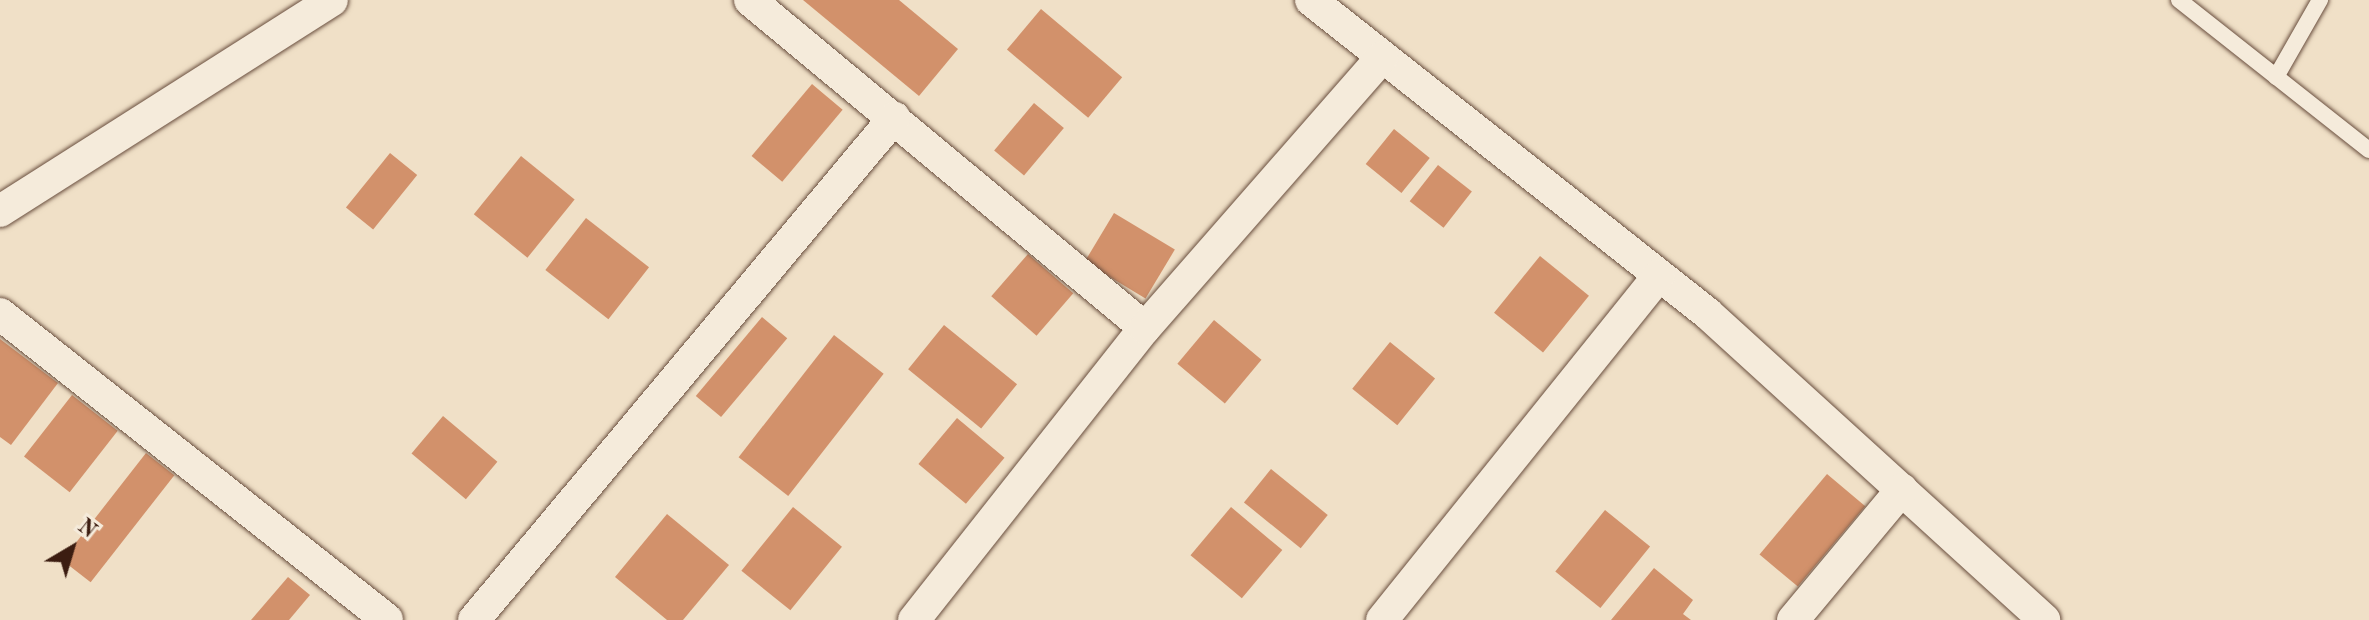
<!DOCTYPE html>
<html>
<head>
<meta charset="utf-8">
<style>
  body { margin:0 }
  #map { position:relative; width:2369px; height:620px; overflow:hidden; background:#f0e0c7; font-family:"Old Standard TT",serif }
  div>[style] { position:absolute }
  .building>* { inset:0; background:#d2916b; transform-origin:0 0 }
  .roads { filter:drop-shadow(0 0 2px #694e3e) drop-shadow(0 0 2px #694e3e) }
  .lane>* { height:16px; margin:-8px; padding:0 8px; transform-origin:8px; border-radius:8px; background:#f5ebdb }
  .street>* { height:32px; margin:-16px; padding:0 16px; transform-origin:16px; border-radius:16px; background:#f5ebdb }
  span { translate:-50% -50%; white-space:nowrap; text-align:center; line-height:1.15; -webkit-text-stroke:7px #f5ebdb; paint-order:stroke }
  .north { position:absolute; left:32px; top:508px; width:80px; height:80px; -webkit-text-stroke:6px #f5ebdb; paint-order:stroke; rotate:38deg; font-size:22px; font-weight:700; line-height:32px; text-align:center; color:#3c1d11 }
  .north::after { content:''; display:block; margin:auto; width:28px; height:36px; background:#3c1d11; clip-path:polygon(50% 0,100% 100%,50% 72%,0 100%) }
</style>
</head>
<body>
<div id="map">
  <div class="building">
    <i style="clip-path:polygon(803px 0,899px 0,958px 49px,919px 96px)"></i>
    <i style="left:1041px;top:9px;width:106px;height:53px;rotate:40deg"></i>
    <i style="left:812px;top:84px;width:40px;height:94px;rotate:40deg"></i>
    <i style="left:1034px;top:103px;width:39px;height:62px;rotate:40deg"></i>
    <i style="left:1394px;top:129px;width:46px;height:45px;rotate:39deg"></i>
    <i style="left:390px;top:153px;width:35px;height:70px;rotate:39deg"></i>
    <i style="left:521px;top:156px;width:69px;height:75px;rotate:39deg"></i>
    <i style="left:1438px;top:165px;width:43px;height:46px;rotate:38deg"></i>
    <i style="left:1114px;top:213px;width:71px;height:57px;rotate:31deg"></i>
    <i style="left:586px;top:218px;width:80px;height:66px;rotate:38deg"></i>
    <i style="left:1028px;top:254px;width:60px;height:56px;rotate:41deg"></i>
    <i style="left:1540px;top:256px;width:63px;height:73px;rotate:39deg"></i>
    <i style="left:762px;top:317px;width:33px;height:103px;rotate:40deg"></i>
    <i style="left:1214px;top:320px;width:62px;height:57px;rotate:40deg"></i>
    <i style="left:944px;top:325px;width:94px;height:57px;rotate:39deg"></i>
    <i style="left:834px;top:335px;width:63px;height:155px;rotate:38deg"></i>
    <i style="clip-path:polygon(0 339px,58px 383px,11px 445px,0 437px)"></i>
    <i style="left:1390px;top:342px;width:58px;height:60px;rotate:39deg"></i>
    <i style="left:72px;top:395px;width:58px;height:78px;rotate:38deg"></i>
    <i style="left:443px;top:416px;width:71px;height:49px;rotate:40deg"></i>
    <i style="left:957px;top:418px;width:62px;height:60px;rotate:40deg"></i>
    <i style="left:146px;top:453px;width:36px;height:136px;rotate:38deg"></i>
    <i style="left:1271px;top:469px;width:73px;height:43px;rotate:39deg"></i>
    <i style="left:1827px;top:474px;width:50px;height:105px;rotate:40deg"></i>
    <i style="left:793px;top:507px;width:63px;height:82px;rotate:39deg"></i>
    <i style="left:1231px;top:507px;width:67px;height:63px;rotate:40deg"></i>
    <i style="left:1605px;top:510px;width:58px;height:79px;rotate:39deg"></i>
    <i style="clip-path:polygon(667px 514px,729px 565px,683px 620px,667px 620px,615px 577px)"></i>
    <i style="clip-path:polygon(1654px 568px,1693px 600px,1683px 614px,1691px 620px,1611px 620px)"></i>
    <i style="clip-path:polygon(288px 577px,310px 595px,289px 620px,251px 620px)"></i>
  </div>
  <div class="roads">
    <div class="lane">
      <i style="left:2179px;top:0;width:242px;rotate:38.3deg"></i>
      <i style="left:2276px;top:77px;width:89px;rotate:-60.3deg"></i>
    </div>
    <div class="street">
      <i style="left:750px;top:0;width:513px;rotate:39.71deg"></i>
      <i style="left:1311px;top:0;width:505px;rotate:38.32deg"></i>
      <i style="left:1707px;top:313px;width:456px;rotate:42.3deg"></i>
      <i style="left:0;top:211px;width:393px;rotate:-32.4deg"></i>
      <i style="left:0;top:314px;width:493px;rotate:38.3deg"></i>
      <i style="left:474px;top:620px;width:655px;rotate:-50.08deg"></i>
      <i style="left:914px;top:620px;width:372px;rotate:-51.7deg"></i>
      <i style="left:1145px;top:328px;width:360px;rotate:-48.8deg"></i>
      <i style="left:1382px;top:620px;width:442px;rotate:-51.2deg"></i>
      <i style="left:1793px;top:620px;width:170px;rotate:-50.2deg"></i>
    </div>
  </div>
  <div class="north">N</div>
</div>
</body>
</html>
